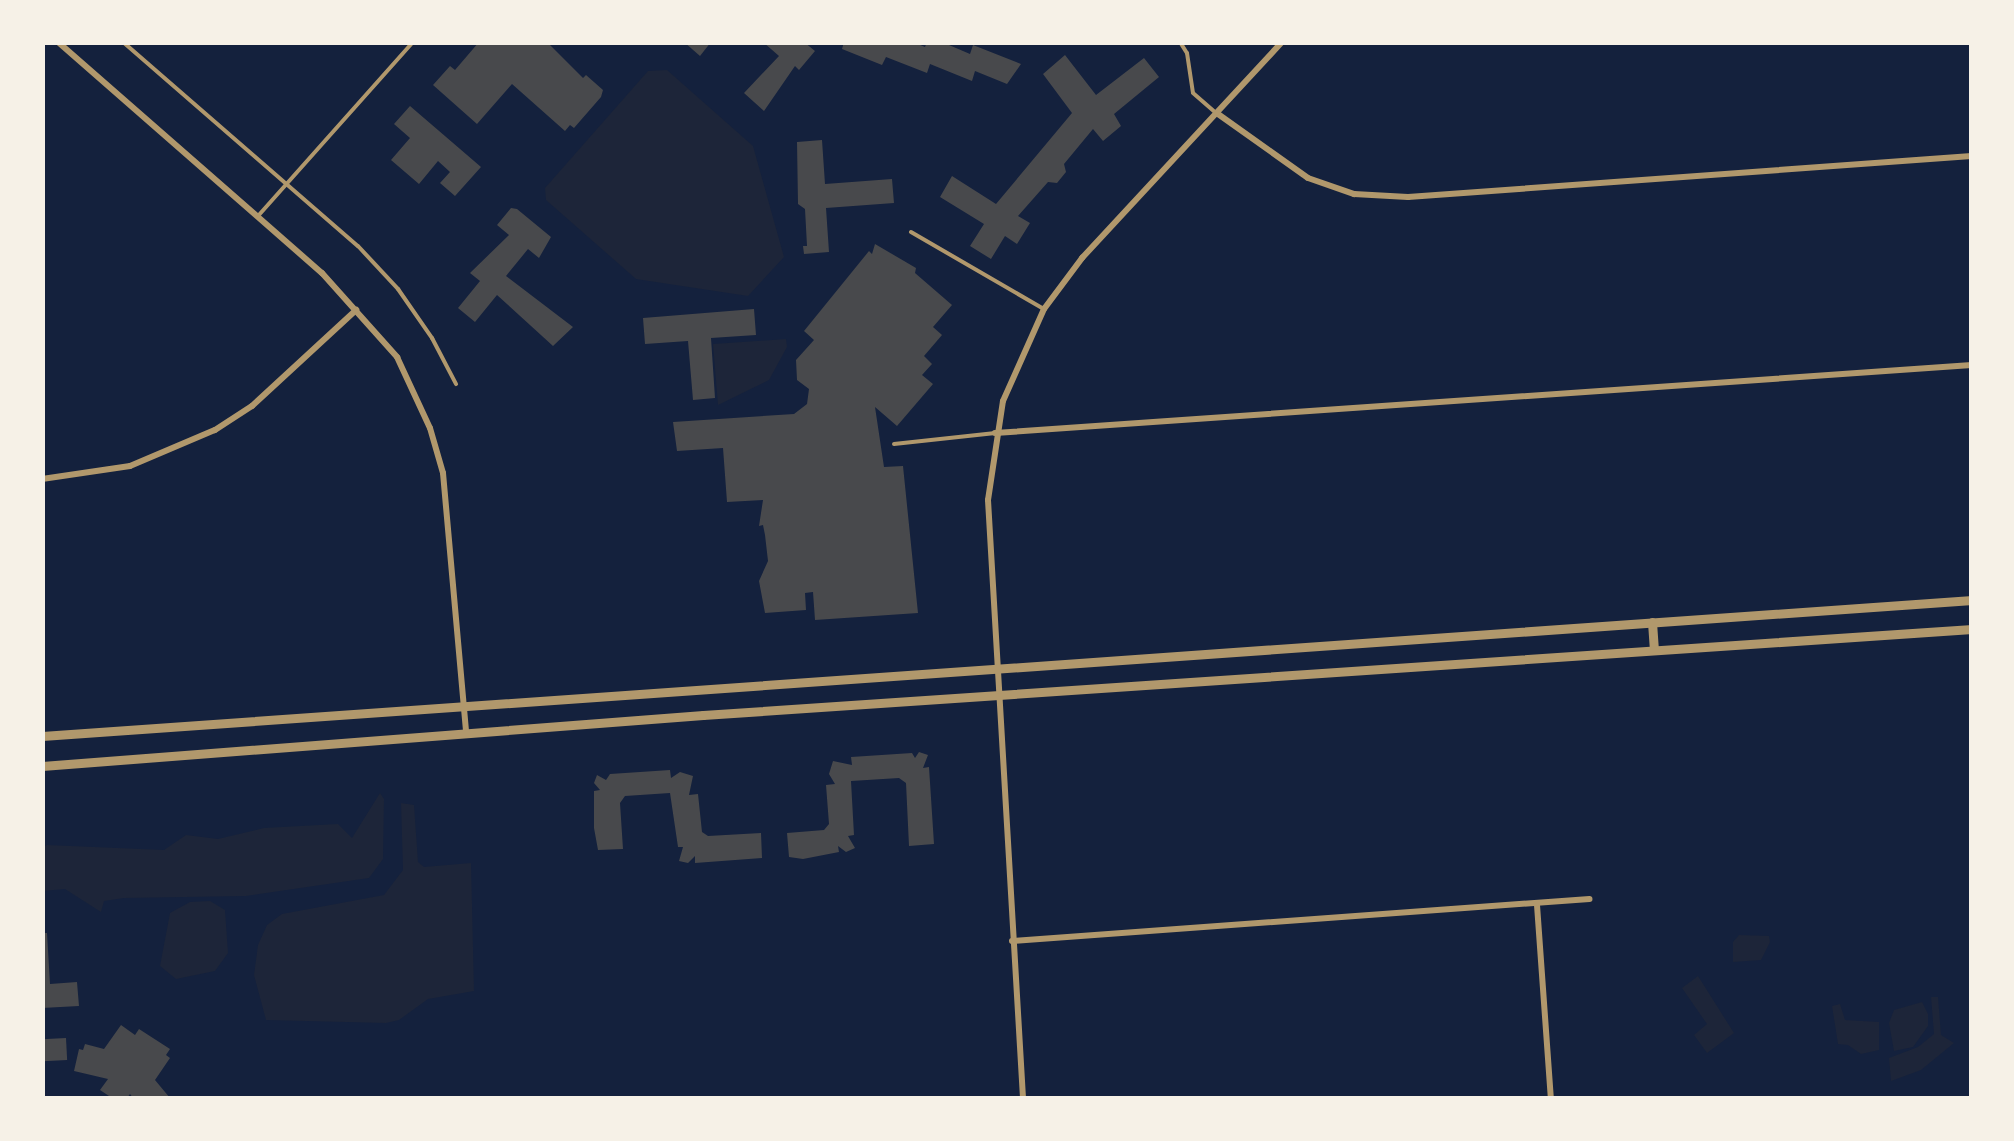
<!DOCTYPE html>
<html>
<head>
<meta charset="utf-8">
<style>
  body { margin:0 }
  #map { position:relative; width:2014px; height:1141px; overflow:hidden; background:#14213d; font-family:Barlow,sans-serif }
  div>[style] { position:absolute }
  .green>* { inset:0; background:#1d2539 }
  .building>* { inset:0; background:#48494c; transform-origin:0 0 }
  .service>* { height:4px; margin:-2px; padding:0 2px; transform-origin:2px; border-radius:2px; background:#b1986c }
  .minor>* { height:6px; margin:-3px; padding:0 3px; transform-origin:3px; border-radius:3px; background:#b1986c }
  .tertiary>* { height:9px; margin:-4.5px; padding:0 4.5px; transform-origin:4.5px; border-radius:4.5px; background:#b1986c }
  span { translate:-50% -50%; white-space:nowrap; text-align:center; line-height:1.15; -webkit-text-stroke:8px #f6f1e7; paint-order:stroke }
  .frame { position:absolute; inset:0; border:45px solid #f6f1e7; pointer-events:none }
</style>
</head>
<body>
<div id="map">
  <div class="green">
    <i style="clip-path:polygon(667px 70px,753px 146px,784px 257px,748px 296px,636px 279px,546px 200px,545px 188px,648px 71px)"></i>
    <i style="clip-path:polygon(786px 339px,787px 347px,769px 380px,718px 405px,713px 344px)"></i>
    <i style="clip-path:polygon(380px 793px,384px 799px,383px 859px,369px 878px,246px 896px,124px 898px,104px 901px,101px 912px,65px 889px,43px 891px,43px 847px,47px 845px,164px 850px,186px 835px,218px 839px,264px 828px,338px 824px,352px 838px)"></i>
    <i style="clip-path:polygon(401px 803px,414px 805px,418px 862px,424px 867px,471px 863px,474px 991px,428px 999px,399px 1020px,386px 1023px,266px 1020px,254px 975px,258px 945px,267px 925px,282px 914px,384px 895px,403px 870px)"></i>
    <i style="clip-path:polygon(210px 901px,225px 910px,228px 953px,215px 971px,176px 979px,160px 966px,170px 913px,190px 902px)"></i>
    <i style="clip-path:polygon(1739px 935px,1769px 936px,1770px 942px,1761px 960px,1733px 962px,1733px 942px)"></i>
    <i style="clip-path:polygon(1698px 976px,1734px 1033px,1707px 1053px,1694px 1035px,1707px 1024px,1682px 988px)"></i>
    <i style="clip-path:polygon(1931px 997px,1938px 997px,1941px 1035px,1954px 1043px,1921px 1070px,1891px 1081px,1889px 1058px,1918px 1047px,1934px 1034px)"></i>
    <i style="clip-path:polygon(1922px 1002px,1928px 1014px,1928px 1026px,1913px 1047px,1894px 1051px,1889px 1023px,1894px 1010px)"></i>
    <i style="clip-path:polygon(1840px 1004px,1845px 1020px,1879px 1022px,1879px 1050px,1861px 1054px,1848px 1045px,1838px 1044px,1832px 1006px)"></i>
  </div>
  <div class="building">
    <i style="clip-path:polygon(479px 42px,547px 42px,583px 78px,586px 75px,603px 90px,601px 97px,574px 128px,570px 125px,565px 131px,512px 84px,477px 124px,433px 85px,450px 66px,455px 70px)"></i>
    <i style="clip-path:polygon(684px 42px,711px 42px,700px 56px)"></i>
    <i style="clip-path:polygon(763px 42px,804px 42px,815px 51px,799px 70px,795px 66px,764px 111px,744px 93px,779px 56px)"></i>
    <i style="clip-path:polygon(844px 42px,913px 42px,925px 47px,927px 42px,942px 42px,970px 54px,973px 45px,1021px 64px,1007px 84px,975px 71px,972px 81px,930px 64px,927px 73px,886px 57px,882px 65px,842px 49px)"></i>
    <i style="clip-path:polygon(1065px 55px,1096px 95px,1144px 58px,1159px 77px,1114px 114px,1121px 126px,1103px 141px,1093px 129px,1064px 164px,1066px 172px,1057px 183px,1048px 182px,1018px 216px,1030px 223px,1017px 244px,1005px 236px,991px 259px,970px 246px,984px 224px,940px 197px,952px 176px,996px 204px,1072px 113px,1043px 74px)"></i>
    <i style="clip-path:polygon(410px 106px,481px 167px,455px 196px,440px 183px,450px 172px,438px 161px,419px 184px,391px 160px,410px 138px,394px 124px)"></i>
    <i style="clip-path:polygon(822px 140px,825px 184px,892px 179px,894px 203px,826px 208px,829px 252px,804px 254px,803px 246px,807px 246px,805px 209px,798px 204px,797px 142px)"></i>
    <i style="clip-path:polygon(511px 208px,517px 209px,551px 237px,539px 258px,528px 249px,506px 276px,573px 327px,553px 346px,497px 295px,475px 322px,458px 308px,480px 281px,470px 273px,509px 235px,497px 225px)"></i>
    <i style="clip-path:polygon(875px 244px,916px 268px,915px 273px,952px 305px,933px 327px,942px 335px,924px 356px,932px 364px,922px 375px,933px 384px,897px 426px,875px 407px,884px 467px,903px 466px,918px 613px,815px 620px,813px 592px,805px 593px,806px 610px,765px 613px,759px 581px,768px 561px,765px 535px,763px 525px,759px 526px,763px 500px,727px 502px,723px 448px,677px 451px,673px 422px,794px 414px,807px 404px,809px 389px,797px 380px,796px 360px,814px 340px,804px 331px,869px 251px,872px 254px)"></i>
    <i style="clip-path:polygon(754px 309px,756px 335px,711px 338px,715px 398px,693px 400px,688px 341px,645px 344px,643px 318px)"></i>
    <i style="clip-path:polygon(919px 752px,928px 755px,923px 768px,929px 767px,934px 844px,909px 846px,906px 783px,899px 778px,851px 781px,854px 835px,848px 836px,855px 848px,846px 852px,838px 846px,839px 852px,803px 859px,789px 857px,787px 833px,824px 830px,829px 824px,826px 785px,835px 784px,829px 774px,833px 761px,852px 765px,851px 757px,912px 753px,915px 758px)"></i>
    <i style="clip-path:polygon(670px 770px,671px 778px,680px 772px,693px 776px,689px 795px,698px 794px,702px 832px,708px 836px,761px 833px,762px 858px,695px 863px,695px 856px,688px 863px,679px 861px,683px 847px,678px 847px,670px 793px,625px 796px,620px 803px,623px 849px,598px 850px,594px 828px,594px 791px,600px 790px,594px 783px,597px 775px,606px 780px,610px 774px)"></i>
    <i style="clip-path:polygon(42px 933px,47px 933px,50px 984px,77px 982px,79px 1006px,42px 1008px)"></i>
    <i style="clip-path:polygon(121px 1025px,135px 1035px,139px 1029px,170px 1049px,166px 1055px,170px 1058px,155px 1080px,170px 1098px,133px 1098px,130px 1094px,127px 1098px,112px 1098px,100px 1090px,108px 1079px,74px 1071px,79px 1049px,83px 1050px,85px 1044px,104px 1049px)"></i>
    <i style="left:66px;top:1038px;width:22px;height:24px;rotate:87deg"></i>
  </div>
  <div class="service">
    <i style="left:123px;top:42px;width:311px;rotate:41deg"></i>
    <i style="left:358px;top:246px;width:59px;rotate:47.1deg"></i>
    <i style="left:398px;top:289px;width:60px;rotate:55.2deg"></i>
    <i style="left:432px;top:338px;width:52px;rotate:62.4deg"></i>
    <i style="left:1180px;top:42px;width:13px;rotate:58deg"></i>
    <i style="left:1187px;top:53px;width:40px;rotate:81.5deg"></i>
    <i style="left:1193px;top:93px;width:32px;rotate:41deg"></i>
    <i style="left:258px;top:216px;width:233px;rotate:-48.3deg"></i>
    <i style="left:911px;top:232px;width:154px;rotate:30.1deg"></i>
    <i style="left:894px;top:444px;width:102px;rotate:-6.2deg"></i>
  </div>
  <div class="minor">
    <i style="left:58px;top:42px;width:351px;rotate:41.2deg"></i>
    <i style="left:322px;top:273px;width:113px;rotate:48.2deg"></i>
    <i style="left:397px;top:357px;width:78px;rotate:65.1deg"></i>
    <i style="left:430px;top:428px;width:47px;rotate:73.9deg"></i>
    <i style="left:443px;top:473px;width:261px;rotate:84.9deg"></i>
    <i style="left:1218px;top:114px;width:110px;rotate:35.4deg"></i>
    <i style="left:1308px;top:178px;width:49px;rotate:19.2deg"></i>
    <i style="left:1354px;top:194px;width:54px;rotate:3.2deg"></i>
    <i style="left:1408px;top:197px;width:565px;rotate:-4.16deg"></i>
    <i style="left:995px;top:433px;width:979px;rotate:-3.98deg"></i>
    <i style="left:42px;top:479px;width:89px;rotate:-8.4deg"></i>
    <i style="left:130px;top:466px;width:92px;rotate:-23deg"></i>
    <i style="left:215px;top:430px;width:44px;rotate:-33deg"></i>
    <i style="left:252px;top:406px;width:142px;rotate:-42.7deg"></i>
    <i style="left:1537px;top:905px;width:194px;rotate:85.9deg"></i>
    <i style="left:1012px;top:941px;width:579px;rotate:-4.16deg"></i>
    <i style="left:1023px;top:1098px;width:599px;rotate:-93.35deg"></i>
    <i style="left:988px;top:500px;width:100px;rotate:-81.4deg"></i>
    <i style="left:1003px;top:401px;width:101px;rotate:-66deg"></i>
    <i style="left:1044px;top:309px;width:64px;rotate:-53.3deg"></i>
    <i style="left:1082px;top:258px;width:294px;rotate:-47.2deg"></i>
  </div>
  <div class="tertiary">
    <i style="left:1652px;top:622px;width:27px;rotate:86deg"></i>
    <i style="left:42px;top:736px;width:1935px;rotate:-4.03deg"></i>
    <i style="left:42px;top:766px;width:663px;rotate:-4.41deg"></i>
    <i style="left:703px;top:715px;width:1272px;rotate:-3.88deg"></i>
  </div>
  <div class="frame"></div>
</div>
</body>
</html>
